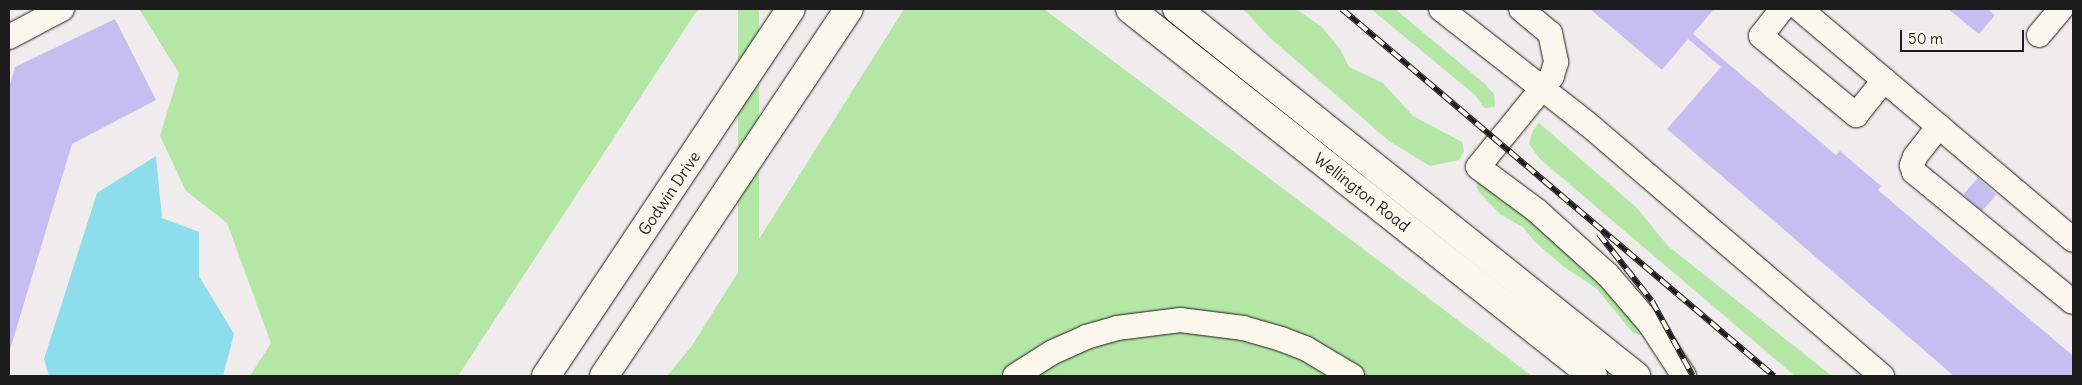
<!DOCTYPE html>
<html>
<head>
<meta charset="utf-8">
<style>
  body { margin:0 }
  #map { position:relative; width:2082px; height:385px; overflow:hidden; background:#f0eced; font-family:Delius,sans-serif }
  div>[style] { position:absolute }
  .green>* { inset:0; background:#b4e6a6; transform-origin:0 0 }
  .water>* { inset:0; background:#8eddec }
  .building>* { inset:0; background:#c6bef0; transform-origin:0 0 }
  .roads { filter:drop-shadow(0 0 1px #1c1c1c) drop-shadow(0 0 1px #1c1c1c) }
  .minor>* { height:24px; margin:-12px; padding:0 12px; transform-origin:12px; border-radius:12px; background:#fbf7ec }
  .major>* { height:28px; margin:-14px; padding:0 14px; transform-origin:14px; border-radius:14px; background:#fbf7ec }
  .rail>* { height:5.5px; margin-top:-2.75px; transform-origin:0; background:repeating-linear-gradient(90deg,#fbf7ec 0 11px,#1c1c1c 0 22px); box-sizing:border-box; border-block:1px solid #1c1c1c }
  span { translate:-50% -50%; white-space:nowrap; text-align:center; line-height:1.15; -webkit-text-stroke:5px #fbf7ec; paint-order:stroke }
  .street-label { font-size:16px; color:#1c1c1c }
  .frame { position:absolute; inset:0; border:10px solid #1c1c1c; pointer-events:none }
  .scale { position:absolute; left:1900px; top:30px; width:124px; height:22px; box-sizing:border-box; border:2px solid #1c1c1c; border-top:0; padding-left:6px; font-size:15px; line-height:18px; white-space:nowrap; color:#1c1c1c; -webkit-text-stroke:4px #fbf7ec; paint-order:stroke }
</style>
</head>
<body>
<div id="map">
  <div class="green">
    <i style="clip-path:polygon(139px 9px,698px 9px,458px 376px,250px 376px,271px 343px,227px 223px,186px 191px,160px 136px,179px 73px)"></i>
    <i style="left:738px;top:9px;width:21px;height:439px"></i>
    <i style="clip-path:polygon(904px 9px,1044px 9px,1532px 376px,667px 376px,691px 347px)"></i>
    <i style="clip-path:polygon(1243px 9px,1296px 9px,1322px 27px,1340px 49px,1349px 67px,1383px 83px,1413px 116px,1462px 142px,1464px 151px,1459px 160px,1430px 166px,1389px 141px,1269px 37px)"></i>
    <i style="clip-path:polygon(1371px 9px,1395px 9px,1485px 84px,1494px 94px,1495px 107px,1484px 108px,1475px 95px)"></i>
    <i style="clip-path:polygon(1539px 123px,1636px 207px,1668px 246px,1832px 376px,1795px 376px,1540px 159px,1529px 144px,1533px 130px)"></i>
    <i style="clip-path:polygon(1479px 182px,1577px 255px,1645px 336px,1633px 333px,1596px 288px,1564px 267px,1534px 241px,1523px 227px,1501px 215px,1479px 192px,1476px 187px)"></i>
  </div>
  <div class="water">
    <i style="clip-path:polygon(156px 156px,162px 218px,199px 232px,199px 276px,234px 334px,223px 376px,49px 376px,44px 359px,97px 193px)"></i>
  </div>
  <div class="building">
    <i style="clip-path:polygon(1590px 9px,1714px 9px,1693px 34px,1836px 155px,1840px 151px,1881px 186px,1878px 190px,2073px 356px,2073px 376px,1954px 376px,1667px 129px,1721px 67px,1688px 39px,1662px 70px)"></i>
    <i style="clip-path:polygon(1948px 9px,1987px 9px,1995px 15px,1979px 34px)"></i>
    <i style="clip-path:polygon(115px 19px,156px 100px,72px 144px,9px 353px,9px 88px,15px 67px)"></i>
    <i style="left:1978px;top:178px;width:25px;height:22px;rotate:42deg"></i>
  </div>
  <div class="roads">
    <div class="minor">
      <i style="left:1441px;top:9px;width:188px;rotate:38.1deg"></i>
      <i style="left:1589px;top:125px;width:386px;rotate:40.6deg"></i>
      <i style="left:1521px;top:9px;width:38px;rotate:40deg"></i>
      <i style="left:1550px;top:33px;width:30px;rotate:78deg"></i>
      <i style="left:1556px;top:62px;width:15px;rotate:106deg"></i>
      <i style="left:1552px;top:76px;width:117px;rotate:129.1deg"></i>
      <i style="left:1478px;top:167px;width:72px;rotate:36.6deg"></i>
      <i style="left:1536px;top:210px;width:97px;rotate:42.1deg"></i>
      <i style="left:1608px;top:275px;width:65px;rotate:49.4deg"></i>
      <i style="left:1650px;top:324px;width:62px;rotate:56.8deg"></i>
      <i style="left:1782px;top:9px;width:34px;rotate:128deg"></i>
      <i style="left:1761px;top:36px;width:124px;rotate:39.7deg"></i>
      <i style="left:1856px;top:115px;width:45px;rotate:-51.3deg"></i>
      <i style="left:1800px;top:9px;width:358px;rotate:40.2deg"></i>
      <i style="left:2039px;top:35px;width:34px;rotate:-50deg"></i>
      <i style="left:9px;top:37px;width:60px;rotate:-27.8deg"></i>
      <i style="left:1939px;top:126px;width:39px;rotate:128deg"></i>
      <i style="left:1915px;top:157px;width:9px;rotate:111deg"></i>
      <i style="left:1912px;top:165px;width:7px;rotate:74deg"></i>
      <i style="left:1914px;top:172px;width:205px;rotate:39.3deg"></i>
      <i style="left:1015px;top:376px;width:45px;rotate:-32.3deg"></i>
      <i style="left:1053px;top:352px;width:36px;rotate:-24deg"></i>
      <i style="left:1086px;top:337px;width:32px;rotate:-16deg"></i>
      <i style="left:1117px;top:328px;width:64px;rotate:-7.2deg"></i>
      <i style="left:1180px;top:320px;width:64px;rotate:7.2deg"></i>
      <i style="left:1243px;top:328px;width:40px;rotate:16deg"></i>
      <i style="left:1281px;top:339px;width:26px;rotate:21deg"></i>
      <i style="left:1305px;top:348px;width:55px;rotate:30.8deg"></i>
    </div>
    <div class="major">
      <i style="left:1130px;top:9px;width:591px;rotate:38.4deg"></i>
      <i style="left:1177px;top:9px;width:588px;rotate:38.64deg"></i>
      <i style="left:546px;top:376px;width:441px;rotate:-56.3deg"></i>
      <i style="left:604px;top:376px;width:441px;rotate:-56.3deg"></i>
    </div>
  </div>
  <div class="rail">
    <i style="left:1342px;top:9px;width:567px;rotate:40.35deg"></i>
    <i style="left:1599px;top:234px;width:85px;rotate:51.7deg"></i>
    <i style="left:1652px;top:301px;width:85px;rotate:61.3deg"></i>
  </div>
  <div class="street-label">
    <span style="left:1362px;top:192px;rotate:38deg">Wellington Road</span>
    <span style="left:669px;top:193px;rotate:-56deg">Godwin Drive</span>
  </div>
  <div class="frame"></div>
  <div class="scale">50 m</div>
</div>
</body>
</html>
